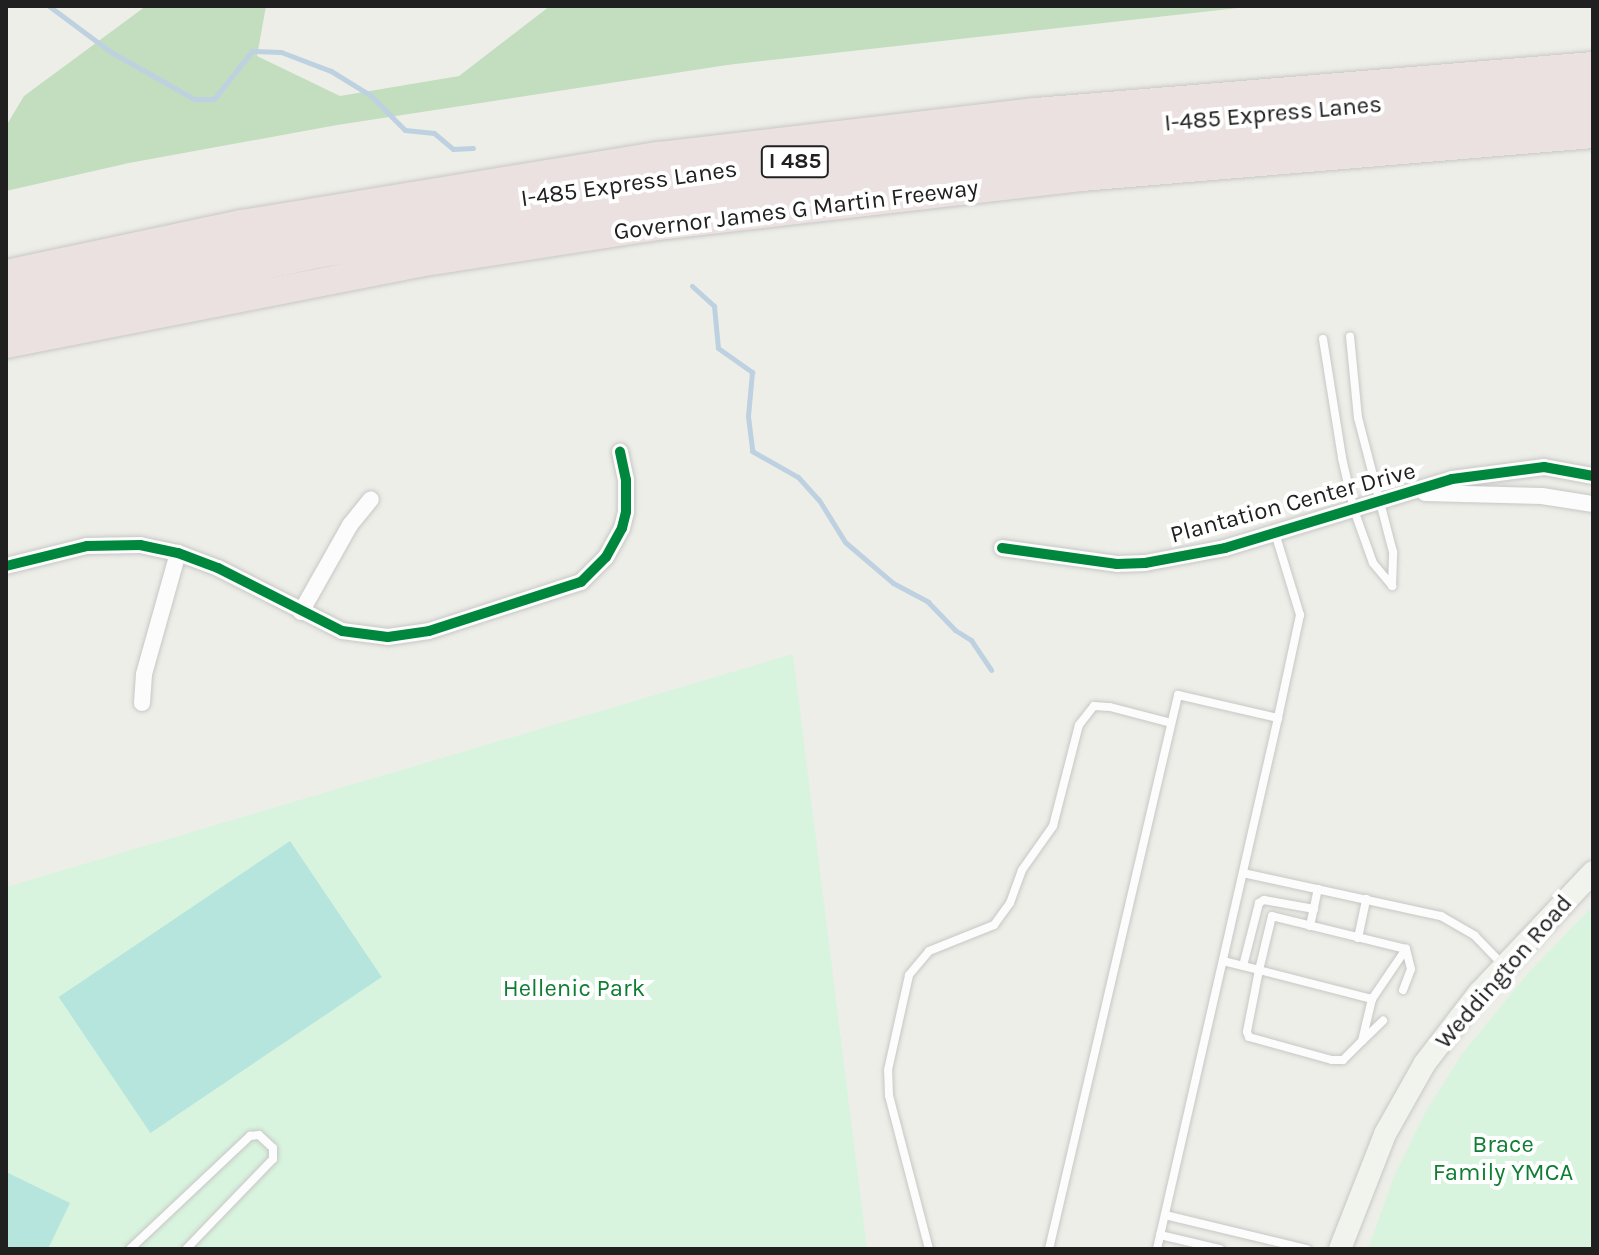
<!DOCTYPE html>
<html>
<head>
<meta charset="utf-8">
<style>
  body { margin:0 }
  #map { position:relative; width:1599px; height:1255px; overflow:hidden; background:#eeeee9; font-family:Karla,sans-serif }
  div>[style] { position:absolute }
  .forest>* { inset:0; background:#c3ddbf }
  .park>* { inset:0; background:#d8f4df }
  .pitch>* { inset:0; background:#b5e5dc; transform-origin:0 0 }
  .stream>* { height:5px; margin:-2.5px; padding:0 2.5px; transform-origin:2.5px; border-radius:2.5px; background:#bed1e1 }
  .roads { filter:drop-shadow(0 0 2px #c7c7c5) drop-shadow(0 0 2px #c7c7c5) }
  .service>* { height:8px; margin:-4px; padding:0 4px; transform-origin:4px; border-radius:4px; background:#fcfcfc }
  .minor>* { height:16px; margin:-8px; padding:0 8px; transform-origin:8px; border-radius:8px; background:#fcfcfc }
  .secondary>* { height:22px; margin:-11px; padding:0 11px; transform-origin:11px; border-radius:11px; background:#f1f4ec }
  .motorway>* { height:28px; margin:-14px; padding:0 14px; transform-origin:14px; border-radius:14px; background:#ebe1e0 }
  .cycleway>* { height:10px; margin:-5px; padding:0 5px; transform-origin:5px; border-radius:5px; background:#00873e }
  span { translate:-50% -50%; white-space:nowrap; text-align:center; line-height:1.15; -webkit-text-stroke:8px #fff; paint-order:stroke }
  .shield-label span { padding:2px 6px; background:#fff; border:2px solid; border-radius:6px; -webkit-text-stroke-width:0 }
  .shield-label { font-size:22px; color:#202020; font-weight:700 }
  .street-label { font-size:24px; color:#202020 }
  .park-label { font-size:24px; color:#0f7e33 }
  .frame { position:absolute; inset:0; border:8px solid #202020; pointer-events:none }
</style>
</head>
<body>
<div id="map">
  <div class="forest">
    <i style="clip-path:polygon(146px 6px,266px 6px,257px 56px,340px 96px,459px 76px,550px 6px,1256px 6px,727px 65px,337px 125px,129px 163px,6px 191px,6px 126px,24px 96px)"></i>
  </div>
  <div class="park">
    <i style="clip-path:polygon(793px 654px,867px 1249px,6px 1249px,6px 887px)"></i>
    <i style="clip-path:polygon(1593px 906px,1593px 1249px,1368px 1249px,1394px 1176px,1425px 1113px,1462px 1054px,1528px 973px)"></i>
  </div>
  <div class="pitch">
    <i style="left:290px;top:841px;width:164px;height:279px;rotate:56deg"></i>
    <i style="clip-path:polygon(6px 1172px,70px 1203px,48px 1249px,6px 1249px)"></i>
  </div>
  <div class="stream">
    <i style="left:49px;top:6px;width:77px;rotate:36.6deg"></i>
    <i style="left:111px;top:52px;width:95px;rotate:29.5deg"></i>
    <i style="left:194px;top:99px;width:20px"></i>
    <i style="left:214px;top:99px;width:61px;rotate:-51.6deg"></i>
    <i style="left:252px;top:51px;width:29px;rotate:2deg"></i>
    <i style="left:281px;top:52px;width:53px;rotate:20.8deg"></i>
    <i style="left:331px;top:71px;width:46px;rotate:31.6deg"></i>
    <i style="left:370px;top:95px;width:49px;rotate:45deg"></i>
    <i style="left:405px;top:130px;width:29px;rotate:6deg"></i>
    <i style="left:434px;top:133px;width:25px;rotate:40deg"></i>
    <i style="left:453px;top:149px;width:20px;rotate:-3deg"></i>
    <i style="left:692px;top:286px;width:30px;rotate:42deg"></i>
    <i style="left:714px;top:306px;width:42px;rotate:84.6deg"></i>
    <i style="left:718px;top:348px;width:42px;rotate:35.2deg"></i>
    <i style="left:752px;top:372px;width:44px;rotate:95.2deg"></i>
    <i style="left:748px;top:416px;width:35px;rotate:83deg"></i>
    <i style="left:752px;top:451px;width:53px;rotate:29.5deg"></i>
    <i style="left:798px;top:477px;width:31px;rotate:48deg"></i>
    <i style="left:819px;top:500px;width:49px;rotate:58.2deg"></i>
    <i style="left:845px;top:542px;width:63px;rotate:40.5deg"></i>
    <i style="left:893px;top:583px;width:40px;rotate:28deg"></i>
    <i style="left:928px;top:602px;width:39px;rotate:46deg"></i>
    <i style="left:955px;top:630px;width:19px;rotate:32deg"></i>
    <i style="left:971px;top:640px;width:36px;rotate:56deg"></i>
  </div>
  <div class="roads">
    <div class="service">
      <i style="left:1323px;top:339px;width:121px;rotate:80.9deg"></i>
      <i style="left:1342px;top:458px;width:53px;rotate:77deg"></i>
      <i style="left:1354px;top:510px;width:56px;rotate:70.3deg"></i>
      <i style="left:1373px;top:563px;width:30px;rotate:50deg"></i>
      <i style="left:1392px;top:586px;width:34px;rotate:-88deg"></i>
      <i style="left:1393px;top:552px;width:138px;rotate:-104.6deg"></i>
      <i style="left:1358px;top:418px;width:82px;rotate:-95.6deg"></i>
      <i style="left:1275px;top:533px;width:86px;rotate:73deg"></i>
      <i style="left:1300px;top:615px;width:105px;rotate:102.1deg"></i>
      <i style="left:1243px;top:873px;width:203px;rotate:12.3deg"></i>
      <i style="left:1441px;top:916px;width:39px;rotate:30deg"></i>
      <i style="left:1475px;top:936px;width:40px;rotate:46deg"></i>
      <i style="left:1310px;top:926px;width:38px;rotate:-78deg"></i>
      <i style="left:1358px;top:938px;width:40px;rotate:-78deg"></i>
      <i style="left:1223px;top:961px;width:37px;rotate:14deg"></i>
      <i style="left:1259px;top:970px;width:117px;rotate:14.4deg"></i>
      <i style="left:1372px;top:999px;width:60px;rotate:-55.8deg"></i>
      <i style="left:1406px;top:949px;width:138px;rotate:-166.2deg"></i>
      <i style="left:1272px;top:916px;width:56px;rotate:103.5deg"></i>
      <i style="left:1259px;top:970px;width:63px;rotate:101deg"></i>
      <i style="left:1247px;top:1032px;width:5px;rotate:68deg"></i>
      <i style="left:1249px;top:1037px;width:86px;rotate:15.5deg"></i>
      <i style="left:1332px;top:1060px;width:11px"></i>
      <i style="left:1343px;top:1060px;width:27px;rotate:-45deg"></i>
      <i style="left:1362px;top:1041px;width:43px;rotate:-76.6deg"></i>
      <i style="left:1243px;top:966px;width:65px;rotate:-75.7deg"></i>
      <i style="left:1259px;top:903px;width:6px;rotate:-31deg"></i>
      <i style="left:1264px;top:900px;width:51px;rotate:10.2deg"></i>
      <i style="left:1403px;top:990px;width:22px;rotate:-69deg"></i>
      <i style="left:1411px;top:969px;width:21px;rotate:-104deg"></i>
      <i style="left:1363px;top:1040px;width:28px;rotate:-44deg"></i>
      <i style="left:1165px;top:1215px;width:146px;rotate:13.5deg"></i>
      <i style="left:1160px;top:1235px;width:62px;rotate:13.1deg"></i>
      <i style="left:130px;top:1249px;width:165px;rotate:-43.3deg"></i>
      <i style="left:250px;top:1136px;width:9px;rotate:-6deg"></i>
      <i style="left:259px;top:1135px;width:19px;rotate:43deg"></i>
      <i style="left:273px;top:1148px;width:11px;rotate:90deg"></i>
      <i style="left:273px;top:1159px;width:125px;rotate:134deg"></i>
      <i style="left:929px;top:1249px;width:159px;rotate:-104.6deg"></i>
      <i style="left:889px;top:1095px;width:25px;rotate:-92deg"></i>
      <i style="left:888px;top:1070px;width:97px;rotate:-77.5deg"></i>
      <i style="left:909px;top:975px;width:31px;rotate:-50deg"></i>
      <i style="left:929px;top:951px;width:70px;rotate:-21.8deg"></i>
      <i style="left:994px;top:925px;width:27px;rotate:-54deg"></i>
      <i style="left:1010px;top:903px;width:35px;rotate:-70deg"></i>
      <i style="left:1022px;top:870px;width:54px;rotate:-54.8deg"></i>
      <i style="left:1053px;top:826px;width:104px;rotate:-75.6deg"></i>
      <i style="left:1079px;top:725px;width:24px;rotate:-52deg"></i>
      <i style="left:1094px;top:706px;width:16px;rotate:4deg"></i>
      <i style="left:1110px;top:707px;width:63px;rotate:14.7deg"></i>
      <i style="left:1049px;top:1249px;width:569px;rotate:-76.89deg"></i>
      <i style="left:1178px;top:695px;width:103px;rotate:13deg"></i>
      <i style="left:1278px;top:718px;width:545px;rotate:102.84deg"></i>
    </div>
    <div class="minor">
      <i style="left:1425px;top:493px;width:117px;rotate:1.5deg"></i>
      <i style="left:1542px;top:496px;width:52px;rotate:8.9deg"></i>
      <i style="left:1002px;top:548px;width:116px;rotate:7.9deg"></i>
      <i style="left:1117px;top:564px;width:28px;rotate:-2deg"></i>
      <i style="left:1145px;top:563px;width:81px;rotate:-10.6deg"></i>
      <i style="left:1225px;top:548px;width:237px;rotate:-16.9deg"></i>
      <i style="left:1452px;top:479px;width:93px;rotate:-7.4deg"></i>
      <i style="left:1544px;top:467px;width:50px;rotate:10.4deg"></i>
      <i style="left:6px;top:566px;width:83px;rotate:-13.9deg"></i>
      <i style="left:87px;top:546px;width:53px;rotate:-1.1deg"></i>
      <i style="left:140px;top:545px;width:39px;rotate:12deg"></i>
      <i style="left:178px;top:553px;width:43px;rotate:20.6deg"></i>
      <i style="left:218px;top:568px;width:139px;rotate:26.9deg"></i>
      <i style="left:342px;top:631px;width:46px;rotate:7.4deg"></i>
      <i style="left:388px;top:637px;width:41px;rotate:-8.3deg"></i>
      <i style="left:429px;top:631px;width:160px;rotate:-17.9deg"></i>
      <i style="left:581px;top:582px;width:35px;rotate:-45deg"></i>
      <i style="left:606px;top:557px;width:33px;rotate:-61deg"></i>
      <i style="left:622px;top:528px;width:16px;rotate:-76deg"></i>
      <i style="left:626px;top:512px;width:32px;rotate:-90deg"></i>
      <i style="left:626px;top:480px;width:29px;rotate:-102deg"></i>
      <i style="left:301px;top:612px;width:100px;rotate:-60.6deg"></i>
      <i style="left:350px;top:525px;width:33px;rotate:-51deg"></i>
      <i style="left:142px;top:703px;width:29px;rotate:-86deg"></i>
      <i style="left:144px;top:674px;width:126px;rotate:-74.3deg"></i>
    </div>
    <div class="secondary">
      <i style="left:1340px;top:1249px;width:123px;rotate:-68.6deg"></i>
      <i style="left:1385px;top:1134px;width:81px;rotate:-60.6deg"></i>
      <i style="left:1425px;top:1063px;width:88px;rotate:-52.4deg"></i>
      <i style="left:1479px;top:993px;width:166px;rotate:-46.7deg"></i>
    </div>
    <div class="motorway">
      <i style="left:6px;top:274px;width:241px;rotate:-12deg"></i>
      <i style="left:242px;top:224px;width:423px;rotate:-9.3deg"></i>
      <i style="left:659px;top:156px;width:380px;rotate:-6.7deg"></i>
      <i style="left:1036px;top:112px;width:559px;rotate:-4.72deg"></i>
      <i style="left:6px;top:298px;width:233px;rotate:-12.4deg"></i>
      <i style="left:234px;top:248px;width:225px;rotate:-9.7deg"></i>
      <i style="left:456px;top:210px;width:271px;rotate:-8.5deg"></i>
      <i style="left:724px;top:170px;width:263px;rotate:-6.8deg"></i>
      <i style="left:985px;top:139px;width:610px;rotate:-4.98deg"></i>
      <i style="left:6px;top:320px;width:323px;rotate:-12deg"></i>
      <i style="left:322px;top:253px;width:314px;rotate:-8.8deg"></i>
      <i style="left:632px;top:205px;width:349px;rotate:-6.9deg"></i>
      <i style="left:978px;top:163px;width:617px;rotate:-4.74deg"></i>
      <i style="left:6px;top:344px;width:420px;rotate:-11.1deg"></i>
      <i style="left:418px;top:263px;width:235px;rotate:-8.8deg"></i>
      <i style="left:650px;top:227px;width:435px;rotate:-6.6deg"></i>
      <i style="left:1082px;top:177px;width:513px;rotate:-4.81deg"></i>
    </div>
  </div>
  <div class="cycleway">
    <i style="left:1002px;top:548px;width:116px;rotate:7.9deg"></i>
    <i style="left:1117px;top:564px;width:28px;rotate:-2deg"></i>
    <i style="left:1145px;top:563px;width:81px;rotate:-10.6deg"></i>
    <i style="left:1225px;top:548px;width:237px;rotate:-16.9deg"></i>
    <i style="left:1452px;top:479px;width:93px;rotate:-7.4deg"></i>
    <i style="left:1544px;top:467px;width:50px;rotate:10.4deg"></i>
    <i style="left:6px;top:566px;width:83px;rotate:-13.9deg"></i>
    <i style="left:87px;top:546px;width:53px;rotate:-1.1deg"></i>
    <i style="left:140px;top:545px;width:39px;rotate:12deg"></i>
    <i style="left:178px;top:553px;width:43px;rotate:20.6deg"></i>
    <i style="left:218px;top:568px;width:139px;rotate:26.9deg"></i>
    <i style="left:342px;top:631px;width:46px;rotate:7.4deg"></i>
    <i style="left:388px;top:637px;width:41px;rotate:-8.3deg"></i>
    <i style="left:429px;top:631px;width:160px;rotate:-17.9deg"></i>
    <i style="left:581px;top:582px;width:35px;rotate:-45deg"></i>
    <i style="left:606px;top:557px;width:33px;rotate:-61deg"></i>
    <i style="left:622px;top:528px;width:16px;rotate:-76deg"></i>
    <i style="left:626px;top:512px;width:32px;rotate:-90deg"></i>
    <i style="left:626px;top:480px;width:29px;rotate:-102deg"></i>
  </div>
  <div class="shield-label">
    <span style="left:795px;top:162px">I 485</span>
  </div>
  <div class="street-label">
    <span style="left:1273px;top:114px;rotate:-5deg">I-485 Express Lanes</span>
    <span style="left:629px;top:184px;rotate:-8deg">I-485 Express Lanes</span>
    <span style="left:796px;top:210px;rotate:-7deg">Governor James G Martin Freeway</span>
    <span style="left:1293px;top:503px;rotate:-15deg">Plantation Center Drive</span>
    <span style="left:1504px;top:972px;rotate:-49deg">Weddington Road</span>
  </div>
  <div class="park-label">
    <span style="left:574px;top:989px">Hellenic Park</span>
    <span style="left:1503px;top:1159px">Brace<br>Family YMCA</span>
  </div>
  <div class="frame"></div>
</div>
</body>
</html>
